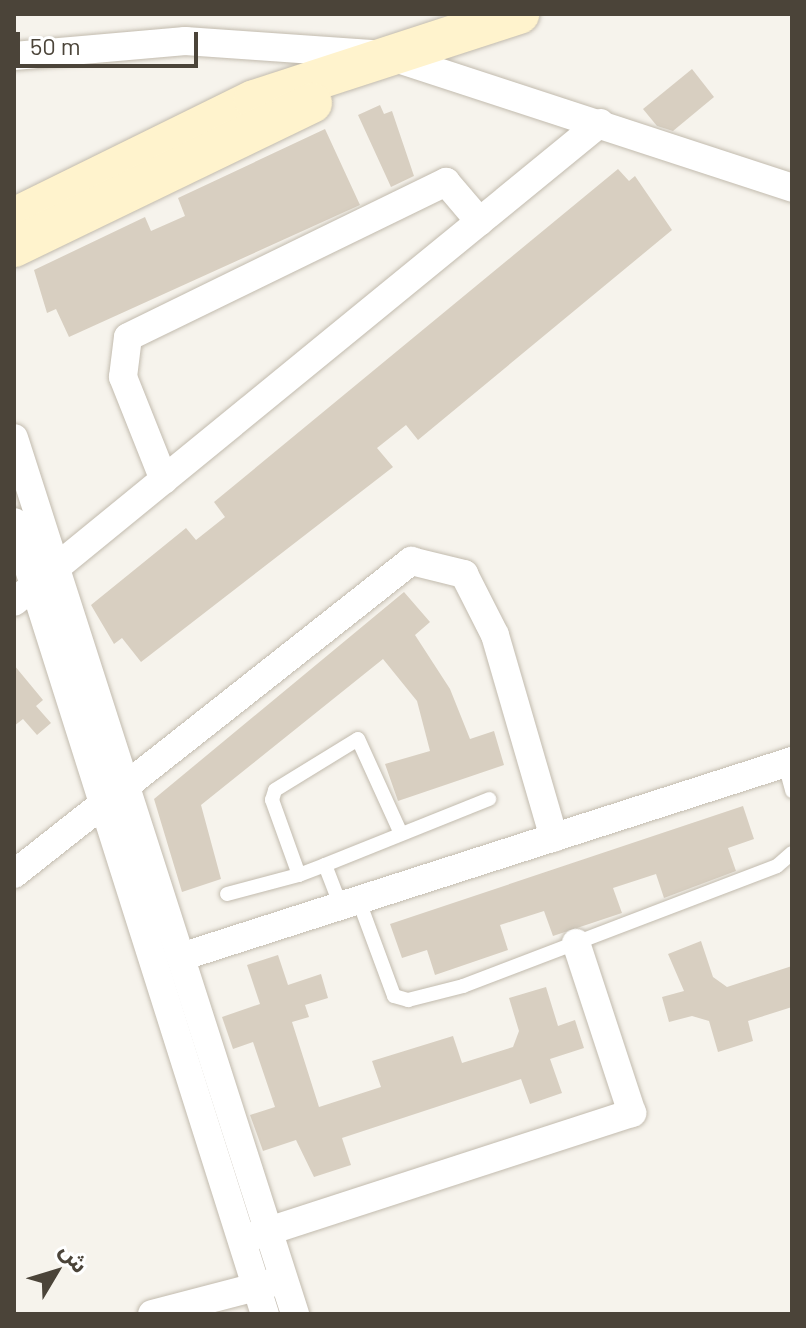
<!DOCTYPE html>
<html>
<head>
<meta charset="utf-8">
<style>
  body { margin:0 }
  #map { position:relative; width:806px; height:1328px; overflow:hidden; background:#f6f3ec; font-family:Barlow,"Noto Sans Arabic",sans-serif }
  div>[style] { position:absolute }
  .building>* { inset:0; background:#d8cfc1 }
  .roads { filter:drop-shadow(0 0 2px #c2bbae) drop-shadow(0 0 2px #c2bbae) }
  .lane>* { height:14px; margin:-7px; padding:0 7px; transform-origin:7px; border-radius:7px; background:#fff }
  .street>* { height:28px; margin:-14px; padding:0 14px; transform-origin:14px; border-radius:14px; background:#fff }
  .secondary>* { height:40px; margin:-20px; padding:0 20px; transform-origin:20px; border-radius:20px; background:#fff3cd }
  span { translate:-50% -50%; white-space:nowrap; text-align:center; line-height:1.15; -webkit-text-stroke:8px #fff; paint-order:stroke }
  .frame { position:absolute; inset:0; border:16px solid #4b4439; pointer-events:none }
  .north { position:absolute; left:16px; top:1232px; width:80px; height:80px; -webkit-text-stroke:6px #fff; paint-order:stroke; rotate:52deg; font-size:22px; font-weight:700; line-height:32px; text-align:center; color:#4b4439 }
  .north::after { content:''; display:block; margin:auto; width:28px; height:36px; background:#4b4439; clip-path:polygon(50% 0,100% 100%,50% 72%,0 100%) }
  .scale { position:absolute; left:16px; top:32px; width:182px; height:36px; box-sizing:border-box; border:4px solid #4b4439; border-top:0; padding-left:10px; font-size:24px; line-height:28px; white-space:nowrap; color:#4b4439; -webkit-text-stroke:6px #fff; paint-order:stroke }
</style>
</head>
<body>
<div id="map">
  <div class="building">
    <i style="clip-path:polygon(692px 69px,714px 97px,673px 131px,657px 126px,643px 109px)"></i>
    <i style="clip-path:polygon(380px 105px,384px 114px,392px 111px,414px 176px,391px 187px,358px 115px)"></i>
    <i style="clip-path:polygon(325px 129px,360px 205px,69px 337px,56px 309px,47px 313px,34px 270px,145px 217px,151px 231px,185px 216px,178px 198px)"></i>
    <i style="clip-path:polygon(618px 169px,629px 181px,635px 176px,672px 230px,418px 440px,406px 425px,377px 448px,393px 467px,141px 662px,122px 638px,114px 644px,91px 605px,186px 528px,196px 540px,225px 517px,214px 502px)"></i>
    <i style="clip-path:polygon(404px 592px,430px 622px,415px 635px,450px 689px,470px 739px,494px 731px,504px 765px,398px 801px,385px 764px,430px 751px,417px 701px,383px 659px,201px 805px,221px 879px,182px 892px,154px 799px)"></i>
    <i style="clip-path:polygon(14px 665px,43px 700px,36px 706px,51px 723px,37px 735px,23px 719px,14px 726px)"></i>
    <i style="clip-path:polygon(743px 806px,754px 839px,728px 848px,736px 871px,664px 898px,656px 874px,613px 888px,622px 913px,553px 936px,544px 911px,500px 925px,508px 950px,435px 975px,427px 950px,402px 958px,390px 924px)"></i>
    <i style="clip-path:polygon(701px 941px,713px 977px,727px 987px,792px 966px,792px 1007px,748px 1021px,753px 1041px,718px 1052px,709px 1021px,692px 1016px,669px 1022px,662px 997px,684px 991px,668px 954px)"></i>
    <i style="clip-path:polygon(278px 955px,288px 985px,321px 974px,328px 998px,305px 1005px,309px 1017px,292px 1022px,319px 1107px,381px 1087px,372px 1061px,453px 1036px,462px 1063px,513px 1047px,519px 1031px,509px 998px,546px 987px,558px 1026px,575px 1020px,584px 1048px,550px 1059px,562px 1093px,530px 1104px,521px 1079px,342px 1138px,351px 1165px,314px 1177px,296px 1140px,263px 1151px,250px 1115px,275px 1107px,253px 1042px,233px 1049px,222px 1017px,260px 1004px,247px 965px)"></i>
  </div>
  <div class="roads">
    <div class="lane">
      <i style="left:785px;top:764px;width:28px;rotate:75deg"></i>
      <i style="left:325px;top:865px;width:28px;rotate:159deg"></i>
      <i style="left:299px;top:875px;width:80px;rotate:-109.8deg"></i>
      <i style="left:272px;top:800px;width:10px;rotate:-73deg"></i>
      <i style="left:275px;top:790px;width:97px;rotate:-31.6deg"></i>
      <i style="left:358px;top:739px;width:104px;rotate:65.6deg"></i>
      <i style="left:227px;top:894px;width:74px;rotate:-14.8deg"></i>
      <i style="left:360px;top:904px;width:98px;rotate:69.7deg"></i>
      <i style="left:394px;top:996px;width:15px;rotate:16deg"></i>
      <i style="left:408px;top:1000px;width:57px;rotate:-14.3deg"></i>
      <i style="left:463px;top:986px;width:336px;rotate:-20.9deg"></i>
      <i style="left:777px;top:866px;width:20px;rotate:-41deg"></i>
      <i style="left:342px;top:909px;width:47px;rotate:-111.1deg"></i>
      <i style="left:325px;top:865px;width:177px;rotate:-21.9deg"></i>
    </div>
    <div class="street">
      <i style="left:14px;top:56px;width:172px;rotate:-5deg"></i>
      <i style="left:185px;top:41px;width:201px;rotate:4deg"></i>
      <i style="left:386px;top:55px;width:427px;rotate:18.1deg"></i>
      <i style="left:14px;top:438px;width:920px;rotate:72.21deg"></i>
      <i style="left:164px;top:480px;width:111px;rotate:-111.7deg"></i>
      <i style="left:123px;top:377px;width:40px;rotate:-82.9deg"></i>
      <i style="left:128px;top:337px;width:354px;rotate:-26deg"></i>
      <i style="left:446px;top:182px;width:52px;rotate:49.6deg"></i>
      <i style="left:14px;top:522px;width:831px;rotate:72.42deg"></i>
      <i style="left:14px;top:602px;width:757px;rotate:-39.26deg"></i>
      <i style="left:14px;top:874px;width:506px;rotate:-38.25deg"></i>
      <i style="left:411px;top:561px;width:55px;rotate:13.8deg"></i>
      <i style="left:464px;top:574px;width:68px;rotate:63.1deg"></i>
      <i style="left:495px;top:635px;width:211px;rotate:73.8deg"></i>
      <i style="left:184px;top:956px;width:639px;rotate:-17.78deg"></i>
      <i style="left:250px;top:1237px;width:402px;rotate:-18deg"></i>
      <i style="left:632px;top:1113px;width:179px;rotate:-108.2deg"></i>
      <i style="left:152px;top:1314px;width:123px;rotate:-14.6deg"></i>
    </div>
    <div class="secondary">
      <i style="left:14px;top:218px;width:267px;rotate:-26.2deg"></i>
      <i style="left:254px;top:100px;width:279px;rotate:-18deg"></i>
      <i style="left:14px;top:247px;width:331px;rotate:-25.8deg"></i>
    </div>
  </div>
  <div class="frame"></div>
  <div class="north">ش</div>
  <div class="scale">50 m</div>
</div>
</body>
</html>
